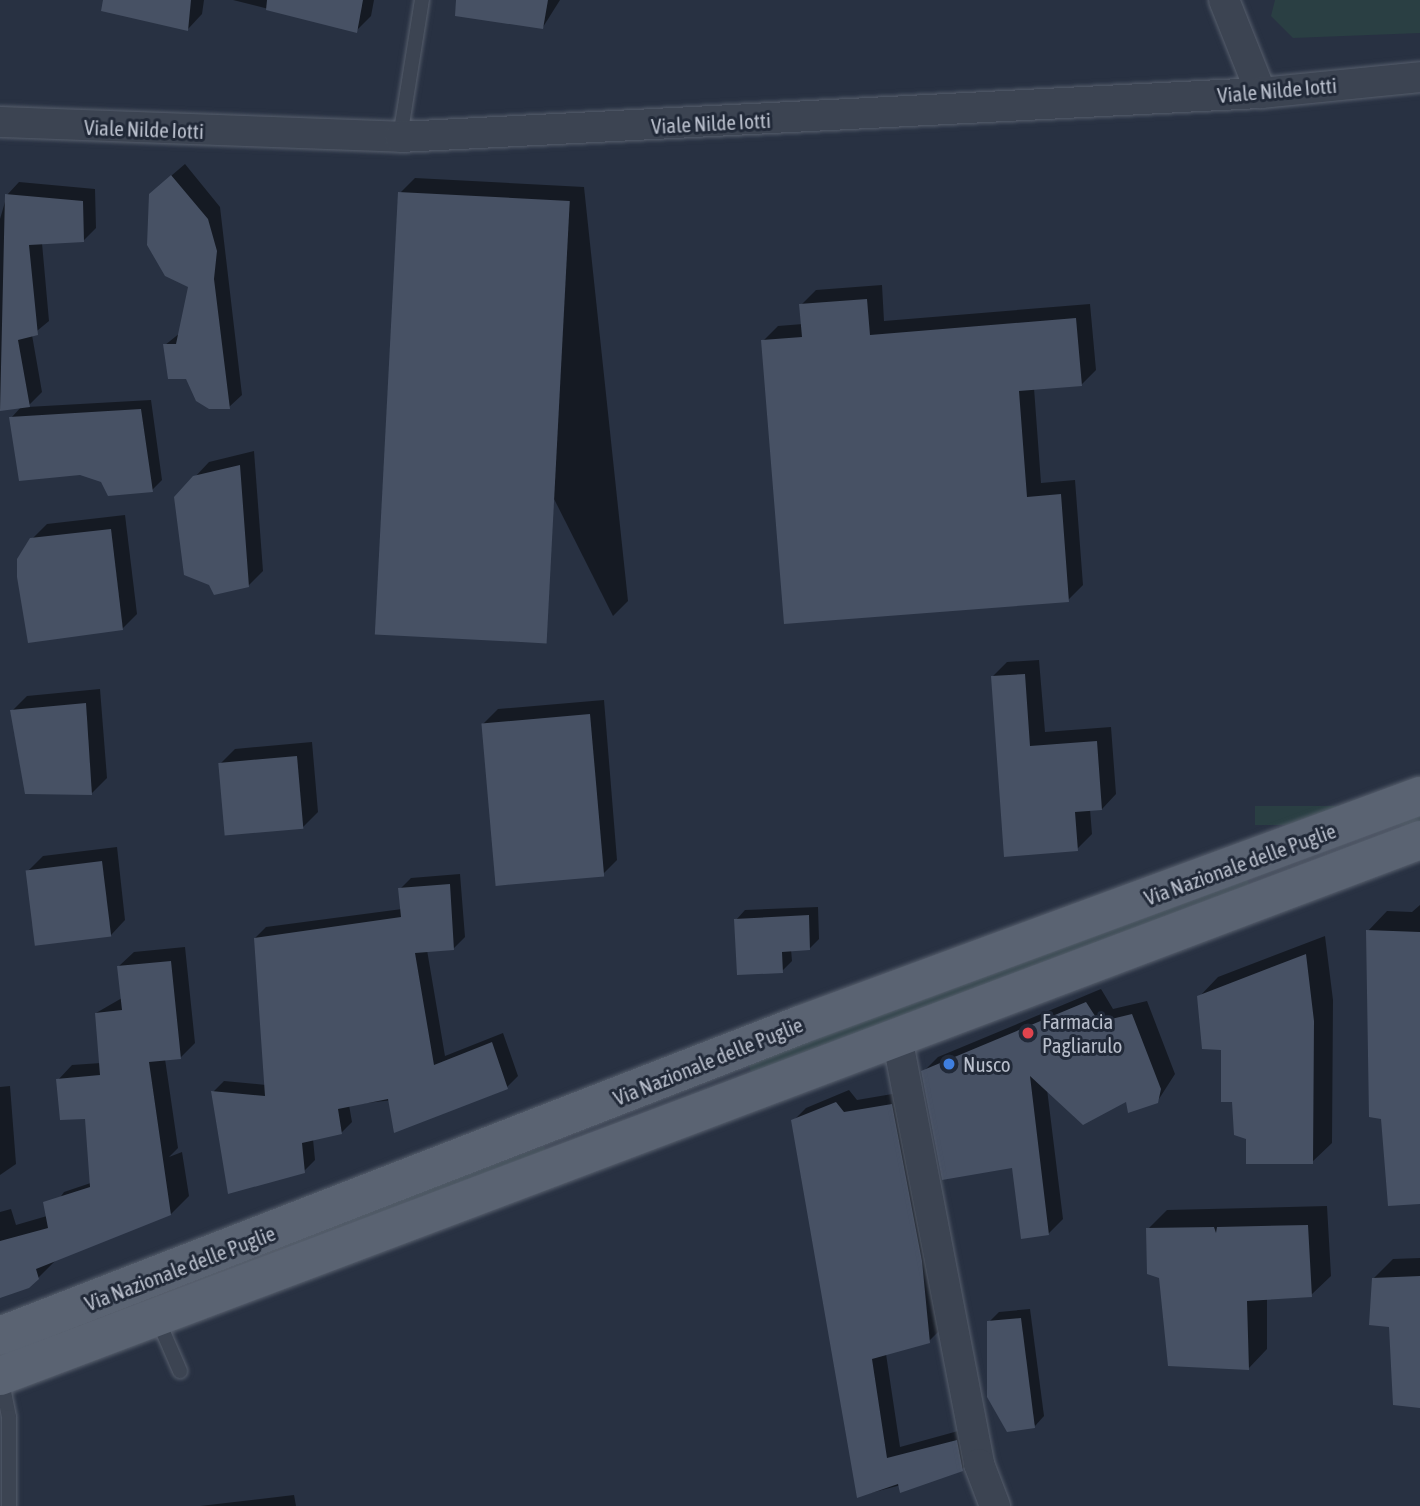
<!DOCTYPE html>
<html>
<head>
<meta charset="utf-8">
<style>
  body { margin:0 }
  #map { position:relative; width:1420px; height:1506px; overflow:hidden; background:#283142; font-family:"Asap Condensed",sans-serif }
  div>[style] { position:absolute }
  .green>* { inset:0; background:#2a3f43; transform-origin:0 0 }
  .shadow>* { inset:0; background:#0007 }
  .building>* { inset:0; background:#475164; transform-origin:0 0 }
  .roads { filter:drop-shadow(0 0 2px #575f6d) drop-shadow(0 0 2px #575f6d) }
  .lane>* { height:14px; margin:-7px; padding:0 7px; transform-origin:7px; border-radius:7px; background:#3c4452 }
  .street>* { height:30px; margin:-15px; padding:0 15px; transform-origin:15px; border-radius:15px; background:#3c4452 }
  .primary>* { height:38px; margin:-19px; padding:0 19px; transform-origin:19px; border-radius:19px; background:#5a6372 }
  .dots>* { width:19px; height:19px; translate:-50% -50%; box-sizing:border-box; border:4px solid #212938; border-radius:50% }
  span { translate:-50% -50%; white-space:nowrap; text-align:center; line-height:1.15; -webkit-text-stroke:6px #212938; paint-order:stroke }
  .street-label { font-size:21px; color:#b9bfcc }
  .poi-label { font-size:21px; color:#b9bfcc }
  .left { translate:0 -50%; text-align:left }
</style>
</head>
<body>
<div id="map">
  <div class="green">
    <i style="clip-path:polygon(1275px 0,1420px 0,1420px 33px,1293px 38px,1271px 16px)"></i>
    <i style="left:1420px;top:806px;width:19px;height:165px;rotate:90deg"></i>
    <i style="left:1244px;top:871px;width:17px;height:532px;rotate:69deg"></i>
    <i style="clip-path:polygon(544px 1146px,546px 1151px,200px 1281px,198px 1275px)"></i>
  </div>
  <div class="shadow">
    <i style="clip-path:polygon(107px 0,204px 0,202px 14px,188px 29px)"></i>
    <i style="clip-path:polygon(233px 0,374px 0,371px 16px,356px 31px)"></i>
    <i style="clip-path:polygon(495px 0,560px 0,543px 27px)"></i>
    <i style="clip-path:polygon(185px 164px,220px 207px,242px 395px,229px 407px,187px 377px,165px 345px,180px 333px,189px 286px,164px 182px)"></i>
    <i style="clip-path:polygon(415px 178px,584px 187px,628px 601px,613px 616px,400px 193px)"></i>
    <i style="clip-path:polygon(19px 182px,95px 189px,96px 228px,84px 240px,42px 243px,49px 321px,32px 335px,42px 392px,27px 407px,151px 400px,162px 480px,152px 490px,102px 481px,11px 418px,22px 406px,0 410px,0 219px,7px 195px)"></i>
    <i style="clip-path:polygon(882px 285px,884px 321px,1090px 304px,1096px 370px,1081px 385px,1034px 388px,1041px 483px,1075px 480px,1083px 585px,1068px 600px,763px 341px,778px 326px,803px 324px,801px 305px,816px 290px)"></i>
    <i style="clip-path:polygon(254px 451px,263px 571px,248px 586px,194px 478px,209px 462px)"></i>
    <i style="clip-path:polygon(125px 515px,137px 614px,122px 629px,32px 539px,47px 524px)"></i>
    <i style="clip-path:polygon(1039px 660px,1045px 732px,1111px 727px,1116px 794px,1102px 809px,1090px 809px,1092px 834px,1077px 849px,992px 677px,1007px 662px)"></i>
    <i style="clip-path:polygon(100px 689px,107px 778px,92px 793px,12px 711px,27px 696px)"></i>
    <i style="clip-path:polygon(604px 700px,617px 860px,602px 875px,483px 724px,498px 709px)"></i>
    <i style="clip-path:polygon(312px 742px,318px 812px,303px 827px,220px 764px,235px 749px)"></i>
    <i style="clip-path:polygon(117px 847px,125px 920px,111px 935px,28px 871px,43px 856px)"></i>
    <i style="clip-path:polygon(460px 874px,465px 937px,454px 948px,427px 950px,445px 1056px,503px 1033px,518px 1076px,507px 1087px,349px 1105px,352px 1122px,341px 1133px,313px 1139px,315px 1160px,304px 1171px,213px 1092px,224px 1081px,266px 1085px,255px 938px,266px 927px,402px 909px,400px 889px,411px 878px)"></i>
    <i style="clip-path:polygon(1420px 905px,1420px 1203px,1368px 931px,1387px 911px,1412px 912px)"></i>
    <i style="clip-path:polygon(818px 907px,819px 939px,810px 948px,791px 949px,792px 961px,782px 971px,736px 920px,745px 910px)"></i>
    <i style="clip-path:polygon(1325px 936px,1333px 1000px,1332px 1143px,1312px 1162px,1248px 1138px,1223px 1049px,1199px 997px,1218px 977px)"></i>
    <i style="clip-path:polygon(185px 947px,195px 1043px,180px 1058px,165px 1059px,178px 1148px,169px 1157px,182px 1152px,189px 1196px,171px 1214px,56px 1260px,38px 1278px,0 1296px,0 1212px,11px 1209px,16px 1225px,47px 1216px,64px 1192px,144px 1165px,86px 1117px,58px 1080px,72px 1065px,101px 1063px,96px 1013px,122px 998px,119px 966px,134px 952px)"></i>
    <i style="clip-path:polygon(1101px 989px,1113px 1009px,1147px 1001px,1175px 1074px,1157px 1102px,1047px 1089px,1063px 1219px,1048px 1234px,1014px 1166px,923px 1072px,938px 1057px)"></i>
    <i style="clip-path:polygon(10px 1086px,16px 1164px,0 1175px,0 1087px)"></i>
    <i style="clip-path:polygon(849px 1090px,857px 1100px,904px 1092px,942px 1328px,929px 1341px,886px 1354px,900px 1447px,969px 1428px,975px 1456px,962px 1469px,859px 1496px,793px 1121px,806px 1108px)"></i>
    <i style="clip-path:polygon(1327px 1206px,1331px 1276px,1311px 1295px,1267px 1298px,1267px 1349px,1248px 1369px,1161px 1276px,1148px 1229px,1167px 1210px)"></i>
    <i style="clip-path:polygon(1420px 1258px,1420px 1406px,1374px 1278px,1393px 1259px)"></i>
    <i style="clip-path:polygon(1030px 1309px,1044px 1416px,1035px 1426px,989px 1322px,999px 1312px)"></i>
    <i style="clip-path:polygon(294px 1495px,296px 1506px,200px 1506px)"></i>
  </div>
  <div class="building">
    <i style="clip-path:polygon(103px 0,191px 0,188px 31px,101px 11px)"></i>
    <i style="clip-path:polygon(267px 0,363px 0,357px 33px,266px 10px)"></i>
    <i style="clip-path:polygon(456px 0,548px 0,543px 29px,455px 16px)"></i>
    <i style="clip-path:polygon(171px 175px,208px 219px,217px 251px,214px 279px,230px 409px,209px 409px,196px 401px,186px 379px,168px 379px,163px 344px,176px 344px,188px 287px,165px 276px,147px 245px,149px 194px)"></i>
    <i style="left:398px;top:192px;width:172px;height:443px;rotate:3deg"></i>
    <i style="clip-path:polygon(5px 194px,83px 201px,84px 242px,29px 245px,38px 335px,18px 340px,30px 407px,0 411px)"></i>
    <i style="clip-path:polygon(867px 299px,870px 335px,1076px 318px,1082px 386px,1019px 391px,1027px 497px,1061px 494px,1069px 602px,784px 624px,761px 340px,802px 337px,799px 304px)"></i>
    <i style="clip-path:polygon(141px 409px,153px 492px,108px 496px,101px 482px,80px 475px,19px 481px,9px 417px)"></i>
    <i style="clip-path:polygon(240px 465px,249px 587px,214px 595px,209px 585px,184px 575px,174px 497px,193px 476px)"></i>
    <i style="clip-path:polygon(111px 529px,123px 630px,28px 643px,17px 577px,17px 559px,30px 538px)"></i>
    <i style="clip-path:polygon(1025px 674px,1030px 746px,1097px 741px,1102px 810px,1075px 812px,1078px 851px,1004px 857px,991px 676px)"></i>
    <i style="clip-path:polygon(86px 703px,92px 795px,25px 794px,10px 710px)"></i>
    <i style="left:590px;top:714px;width:163px;height:109px;rotate:85deg"></i>
    <i style="left:297px;top:756px;width:73px;height:79px;rotate:85deg"></i>
    <i style="left:102px;top:861px;width:76px;height:77px;rotate:83deg"></i>
    <i style="clip-path:polygon(450px 884px,454px 950px,415px 953px,434px 1065px,492px 1042px,508px 1089px,394px 1133px,388px 1099px,338px 1109px,342px 1134px,302px 1143px,305px 1173px,228px 1194px,211px 1091px,265px 1096px,254px 938px,401px 917px,398px 888px)"></i>
    <i style="clip-path:polygon(809px 915px,810px 950px,782px 952px,783px 973px,737px 975px,734px 919px)"></i>
    <i style="clip-path:polygon(1366px 930px,1420px 932px,1420px 1204px,1388px 1206px,1381px 1119px,1369px 1117px)"></i>
    <i style="clip-path:polygon(1306px 954px,1314px 1021px,1313px 1164px,1246px 1164px,1246px 1139px,1234px 1135px,1232px 1102px,1221px 1102px,1221px 1050px,1202px 1049px,1197px 996px)"></i>
    <i style="clip-path:polygon(171px 961px,181px 1059px,149px 1062px,171px 1215px,36px 1269px,39px 1279px,29px 1288px,0 1298px,0 1241px,48px 1228px,43px 1202px,90px 1187px,85px 1119px,60px 1120px,56px 1079px,100px 1075px,95px 1013px,122px 1010px,117px 966px)"></i>
    <i style="clip-path:polygon(1086px 1002px,1099px 1022px,1132px 1014px,1161px 1089px,1158px 1103px,1128px 1113px,1126px 1102px,1083px 1125px,1030px 1076px,1049px 1235px,1021px 1239px,1012px 1168px,942px 1180px,921px 1071px)"></i>
    <i style="clip-path:polygon(836px 1102px,844px 1112px,892px 1104px,922px 1261px,930px 1343px,872px 1359px,887px 1458px,957px 1440px,963px 1471px,900px 1493px,898px 1484px,857px 1498px,791px 1120px)"></i>
    <i style="clip-path:polygon(1308px 1225px,1312px 1297px,1247px 1301px,1249px 1370px,1168px 1366px,1159px 1278px,1147px 1274px,1146px 1228px,1214px 1227px,1216px 1233px,1217px 1227px)"></i>
    <i style="clip-path:polygon(1420px 1276px,1420px 1408px,1393px 1405px,1389px 1327px,1369px 1325px,1372px 1278px)"></i>
    <i style="clip-path:polygon(1021px 1318px,1035px 1428px,1007px 1432px,987px 1397px,987px 1321px)"></i>
  </div>
  <div class="roads">
    <div class="lane">
      <i style="left:400px;top:137px;width:139px;rotate:-80.9deg"></i>
      <i style="left:157px;top:1318px;width:58px;rotate:66.5deg"></i>
      <i style="left:1px;top:1377px;width:41px;rotate:78.7deg"></i>
      <i style="left:9px;top:1417px;width:89px;rotate:90deg"></i>
    </div>
    <div class="street">
      <i style="left:1224px;top:0;width:100px;rotate:68.3deg"></i>
      <i style="left:0;top:122px;width:400px;rotate:2.1deg"></i>
      <i style="left:400px;top:137px;width:862px;rotate:-2.93deg"></i>
      <i style="left:1261px;top:93px;width:160px;rotate:-5.7deg"></i>
      <i style="left:897px;top:1037px;width:435px;rotate:79.1deg"></i>
      <i style="left:979px;top:1464px;width:45px;rotate:69.1deg"></i>
    </div>
    <div class="primary">
      <i style="left:0;top:1336px;width:858px;rotate:-21.24deg"></i>
      <i style="left:800px;top:1025px;width:661px;rotate:-20.27deg"></i>
      <i style="left:0;top:1376px;width:1518px;rotate:-20.68deg"></i>
    </div>
  </div>
  <div class="dots">
    <i style="left:1028px;top:1033px;background:#e0444e"></i>
    <i style="left:949px;top:1064px;background:#3f7fe0"></i>
  </div>
  <div class="street-label">
    <span style="left:1277px;top:90px;rotate:-5deg">Viale Nilde Iotti</span>
    <span style="left:711px;top:123px;rotate:-3deg">Viale Nilde Iotti</span>
    <span style="left:144px;top:129px;rotate:2deg">Viale Nilde Iotti</span>
    <span style="left:1240px;top:864px;rotate:-20deg">Via Nazionale delle Puglie</span>
    <span style="left:708px;top:1061px;rotate:-22deg">Via Nazionale delle Puglie</span>
    <span style="left:180px;top:1268px;rotate:-21deg">Via Nazionale delle Puglie</span>
  </div>
  <div class="poi-label">
    <span class="left" style="left:1042px;top:1033px">Farmacia<br>Pagliarulo</span>
    <span class="left" style="left:963px;top:1064px">Nusco</span>
  </div>
</div>
</body>
</html>
